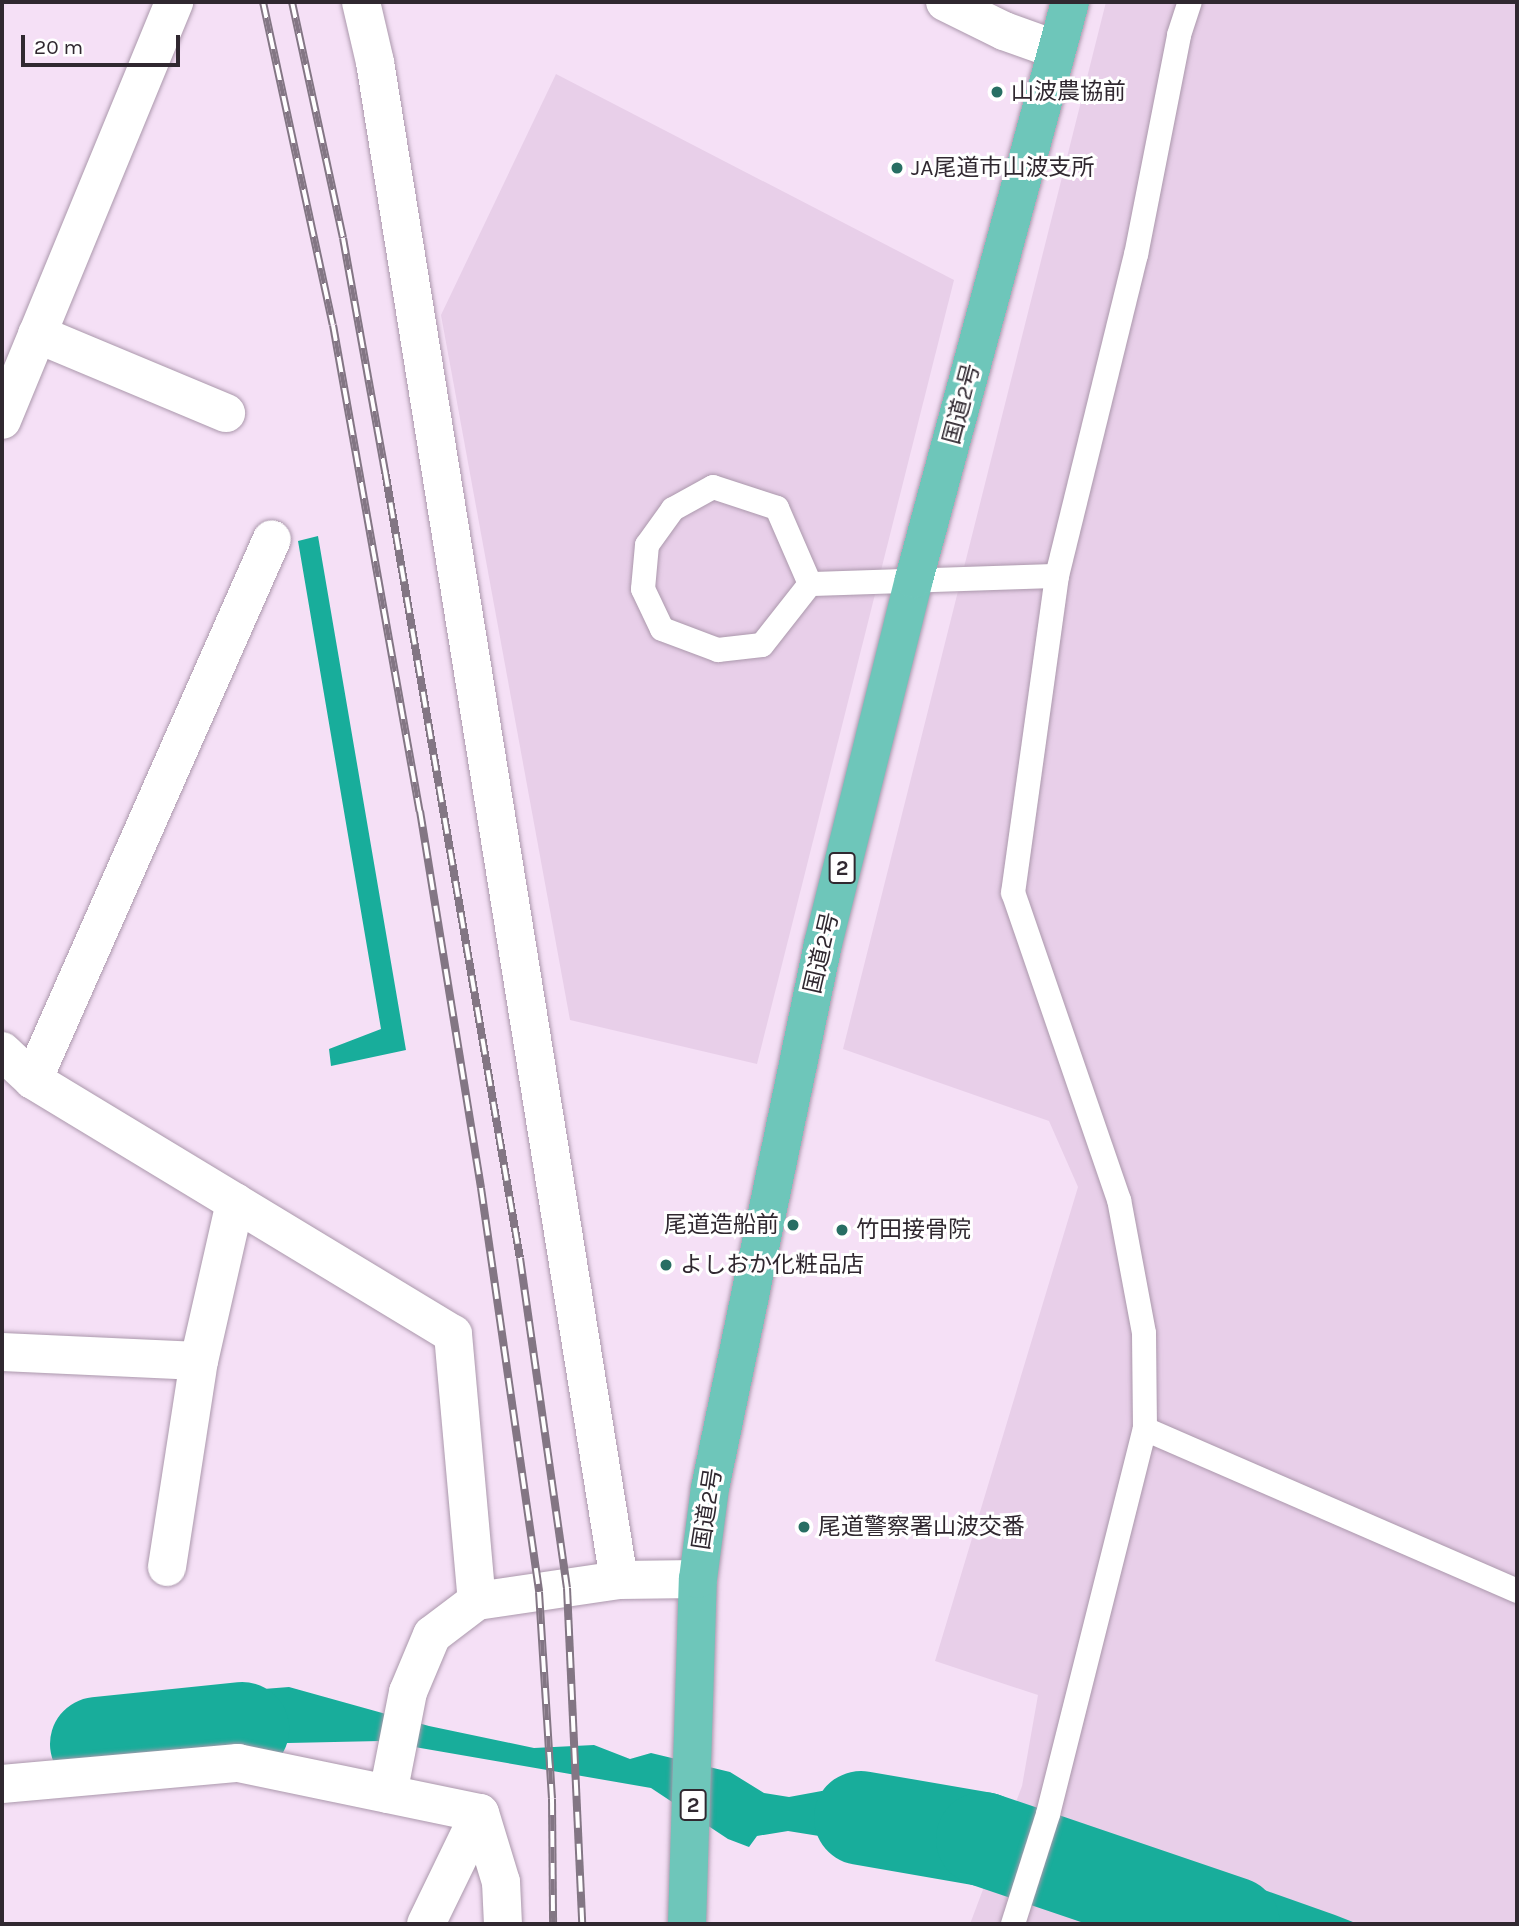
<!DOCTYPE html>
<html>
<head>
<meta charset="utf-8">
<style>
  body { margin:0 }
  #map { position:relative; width:1519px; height:1926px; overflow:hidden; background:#f5e0f6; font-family:Karla,"Noto Sans JP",sans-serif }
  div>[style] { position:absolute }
  .built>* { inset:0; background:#e8cfe9 }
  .water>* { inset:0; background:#18ad9b }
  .river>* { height:94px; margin:-47px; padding:0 47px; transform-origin:47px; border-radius:47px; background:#18ad9b }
  .roads { filter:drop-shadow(0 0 2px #ab98ac) drop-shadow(0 0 2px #ab98ac) }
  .service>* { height:24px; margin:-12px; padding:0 12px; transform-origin:12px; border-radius:12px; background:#fff }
  .minor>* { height:38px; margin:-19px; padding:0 19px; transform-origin:19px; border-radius:19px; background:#fff }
  .trunk>* { height:38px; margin:-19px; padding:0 19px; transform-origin:19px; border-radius:19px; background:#6ec6ba }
  .rail>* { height:8px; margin-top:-4px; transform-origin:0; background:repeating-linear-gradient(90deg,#fff 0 16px,#837684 0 32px); box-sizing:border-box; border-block:2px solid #837684 }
  .dots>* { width:19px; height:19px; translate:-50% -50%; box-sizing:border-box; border:4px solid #fff; border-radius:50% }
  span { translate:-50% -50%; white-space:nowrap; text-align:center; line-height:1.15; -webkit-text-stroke:6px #fff; paint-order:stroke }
  .shield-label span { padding:2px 5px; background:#fff; border:2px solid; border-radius:5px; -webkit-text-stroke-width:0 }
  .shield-label { font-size:21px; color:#302830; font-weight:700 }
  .poi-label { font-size:23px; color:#302830 }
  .left { translate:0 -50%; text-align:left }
  .right { translate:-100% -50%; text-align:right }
  .street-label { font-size:23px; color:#302830 }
  .frame { position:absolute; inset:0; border:4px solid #302830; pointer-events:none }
  .scale { position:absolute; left:21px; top:35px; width:159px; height:32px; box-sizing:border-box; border:4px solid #302830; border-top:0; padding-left:9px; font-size:21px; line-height:24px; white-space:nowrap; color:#302830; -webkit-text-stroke:5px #fff; paint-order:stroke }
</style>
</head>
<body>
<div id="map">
  <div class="built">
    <i style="clip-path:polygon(1106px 2px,1517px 2px,1517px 1924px,970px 1924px,1022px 1786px,1038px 1695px,935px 1661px,1078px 1187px,1049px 1121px,843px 1049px)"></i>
    <i style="clip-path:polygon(556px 74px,954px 280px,757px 1064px,570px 1020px,441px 315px)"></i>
  </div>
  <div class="water">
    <i style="clip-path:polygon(318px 536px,406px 1050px,331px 1066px,329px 1049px,381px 1029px,298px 541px)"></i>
    <i style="clip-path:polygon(289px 1687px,429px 1726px,534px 1748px,594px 1745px,630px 1759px,651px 1753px,730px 1772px,764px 1793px,789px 1797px,838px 1788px,898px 1790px,998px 1809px,981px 1862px,788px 1831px,757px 1836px,749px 1847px,728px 1839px,651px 1788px,380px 1741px,243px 1744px,115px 1757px,109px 1714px,214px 1693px)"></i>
    <i style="clip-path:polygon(1070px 1821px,1335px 1915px,1358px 1924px,1158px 1924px,1051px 1885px)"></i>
  </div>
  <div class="river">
    <i style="left:97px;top:1744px;width:146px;rotate:-5.9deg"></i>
    <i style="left:861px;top:1818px;width:124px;rotate:9.8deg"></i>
    <i style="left:983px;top:1839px;width:264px;rotate:18.8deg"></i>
  </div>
  <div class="roads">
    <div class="service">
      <i style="left:810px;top:584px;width:83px;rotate:-113.5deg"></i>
      <i style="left:777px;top:508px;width:67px;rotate:-161.8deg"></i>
      <i style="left:713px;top:487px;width:46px;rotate:151.2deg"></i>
      <i style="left:673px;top:509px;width:44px;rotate:125.8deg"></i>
      <i style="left:647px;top:545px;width:44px;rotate:95.2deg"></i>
      <i style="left:643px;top:589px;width:44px;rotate:64.6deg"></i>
      <i style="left:662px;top:629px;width:60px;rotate:20.6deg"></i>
      <i style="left:718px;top:650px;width:44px;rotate:-6.5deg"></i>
      <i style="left:762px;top:645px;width:78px;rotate:-51.8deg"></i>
      <i style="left:810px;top:584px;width:247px;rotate:-1.9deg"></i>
      <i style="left:1057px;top:576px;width:331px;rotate:-76.2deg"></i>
      <i style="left:1136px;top:255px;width:224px;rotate:-78.9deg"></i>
      <i style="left:1179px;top:35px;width:35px;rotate:-72deg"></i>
      <i style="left:1145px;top:1429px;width:406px;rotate:23.5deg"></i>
      <i style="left:1013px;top:1924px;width:115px;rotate:-72.3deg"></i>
      <i style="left:1048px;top:1814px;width:397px;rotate:-75.9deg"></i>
      <i style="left:1145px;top:1429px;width:96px;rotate:-90.6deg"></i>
      <i style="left:1144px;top:1333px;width:135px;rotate:-100.6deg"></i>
      <i style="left:1119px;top:1200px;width:325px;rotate:-109deg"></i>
      <i style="left:1013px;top:893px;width:320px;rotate:-82.1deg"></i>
    </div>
    <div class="minor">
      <i style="left:361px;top:2px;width:62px;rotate:76.9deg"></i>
      <i style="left:375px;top:62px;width:1537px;rotate:80.87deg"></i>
      <i style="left:945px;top:2px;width:66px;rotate:26.2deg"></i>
      <i style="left:1004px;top:31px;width:56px;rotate:19.7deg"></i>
      <i style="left:37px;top:334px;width:205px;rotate:22.7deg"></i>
      <i style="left:2px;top:420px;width:452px;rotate:-67.6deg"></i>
      <i style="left:2px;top:1051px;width:42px;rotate:43.1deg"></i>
      <i style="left:33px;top:1080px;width:491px;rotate:31.2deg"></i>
      <i style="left:453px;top:1334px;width:268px;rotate:84.9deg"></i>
      <i style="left:33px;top:1080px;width:591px;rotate:-66.17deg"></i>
      <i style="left:2px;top:1352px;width:197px;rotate:2.6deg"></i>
      <i style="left:199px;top:1361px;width:163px;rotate:-77.2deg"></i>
      <i style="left:167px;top:1567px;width:208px;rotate:-81.2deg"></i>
      <i style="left:2px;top:1784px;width:237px;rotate:-5.1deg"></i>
      <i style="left:238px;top:1763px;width:247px;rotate:11.7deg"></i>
      <i style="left:388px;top:1794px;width:104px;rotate:-78.9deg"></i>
      <i style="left:408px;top:1692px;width:62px;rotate:-67.2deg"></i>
      <i style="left:432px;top:1635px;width:56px;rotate:-37.1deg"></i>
      <i style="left:477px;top:1601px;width:144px;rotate:-8.4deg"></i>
      <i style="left:619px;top:1580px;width:79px;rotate:-0.7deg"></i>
      <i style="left:480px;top:1813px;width:72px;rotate:73.1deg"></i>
      <i style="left:501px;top:1882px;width:42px;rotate:87.3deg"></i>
      <i style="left:426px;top:1924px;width:123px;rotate:-64.1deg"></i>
    </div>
    <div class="trunk">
      <i style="left:687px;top:1924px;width:345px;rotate:-88.2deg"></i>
      <i style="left:698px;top:1579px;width:92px;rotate:-82.5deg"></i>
      <i style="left:710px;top:1488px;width:556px;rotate:-78.27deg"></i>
      <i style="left:823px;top:944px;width:376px;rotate:-76deg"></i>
      <i style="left:914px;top:579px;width:598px;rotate:-74.87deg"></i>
    </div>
  </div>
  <div class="rail">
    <i style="left:263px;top:2px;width:330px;rotate:77.8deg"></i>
    <i style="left:333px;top:325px;width:494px;rotate:79.9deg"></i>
    <i style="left:420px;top:811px;width:382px;rotate:80.8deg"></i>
    <i style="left:481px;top:1188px;width:408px;rotate:81.8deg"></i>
    <i style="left:539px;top:1592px;width:207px;rotate:86.4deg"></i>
    <i style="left:552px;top:1799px;width:125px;rotate:89.5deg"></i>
    <i style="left:292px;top:2px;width:241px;rotate:77.8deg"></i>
    <i style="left:343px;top:238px;width:237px;rotate:79.8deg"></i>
    <i style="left:385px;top:471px;width:798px;rotate:80.27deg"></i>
    <i style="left:520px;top:1258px;width:333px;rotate:81.9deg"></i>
    <i style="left:567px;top:1588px;width:336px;rotate:87.4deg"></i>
  </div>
  <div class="dots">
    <i style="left:997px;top:92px;background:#276e63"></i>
    <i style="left:897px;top:168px;background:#276e63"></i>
    <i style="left:793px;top:1225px;background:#276e63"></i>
    <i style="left:842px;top:1230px;background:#276e63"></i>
    <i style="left:666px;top:1265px;background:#276e63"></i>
    <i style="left:804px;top:1527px;background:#276e63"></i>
  </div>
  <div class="shield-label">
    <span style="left:842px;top:868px">2</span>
    <span style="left:693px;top:1805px">2</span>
  </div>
  <div class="poi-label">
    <span class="left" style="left:1011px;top:92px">山波農協前</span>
    <span class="left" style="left:911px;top:168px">JA尾道市山波支所</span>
    <span class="right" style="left:779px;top:1225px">尾道造船前</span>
    <span class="left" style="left:856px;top:1230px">竹田接骨院</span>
    <span class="left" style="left:680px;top:1265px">よしおか化粧品店</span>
    <span class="left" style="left:818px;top:1527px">尾道警察署山波交番</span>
  </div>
  <div class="street-label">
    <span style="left:962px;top:404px;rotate:-75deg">国道2号</span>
    <span style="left:822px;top:953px;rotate:-77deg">国道2号</span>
    <span style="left:708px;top:1509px;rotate:-81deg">国道2号</span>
  </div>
  <div class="frame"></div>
  <div class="scale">20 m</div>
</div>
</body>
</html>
